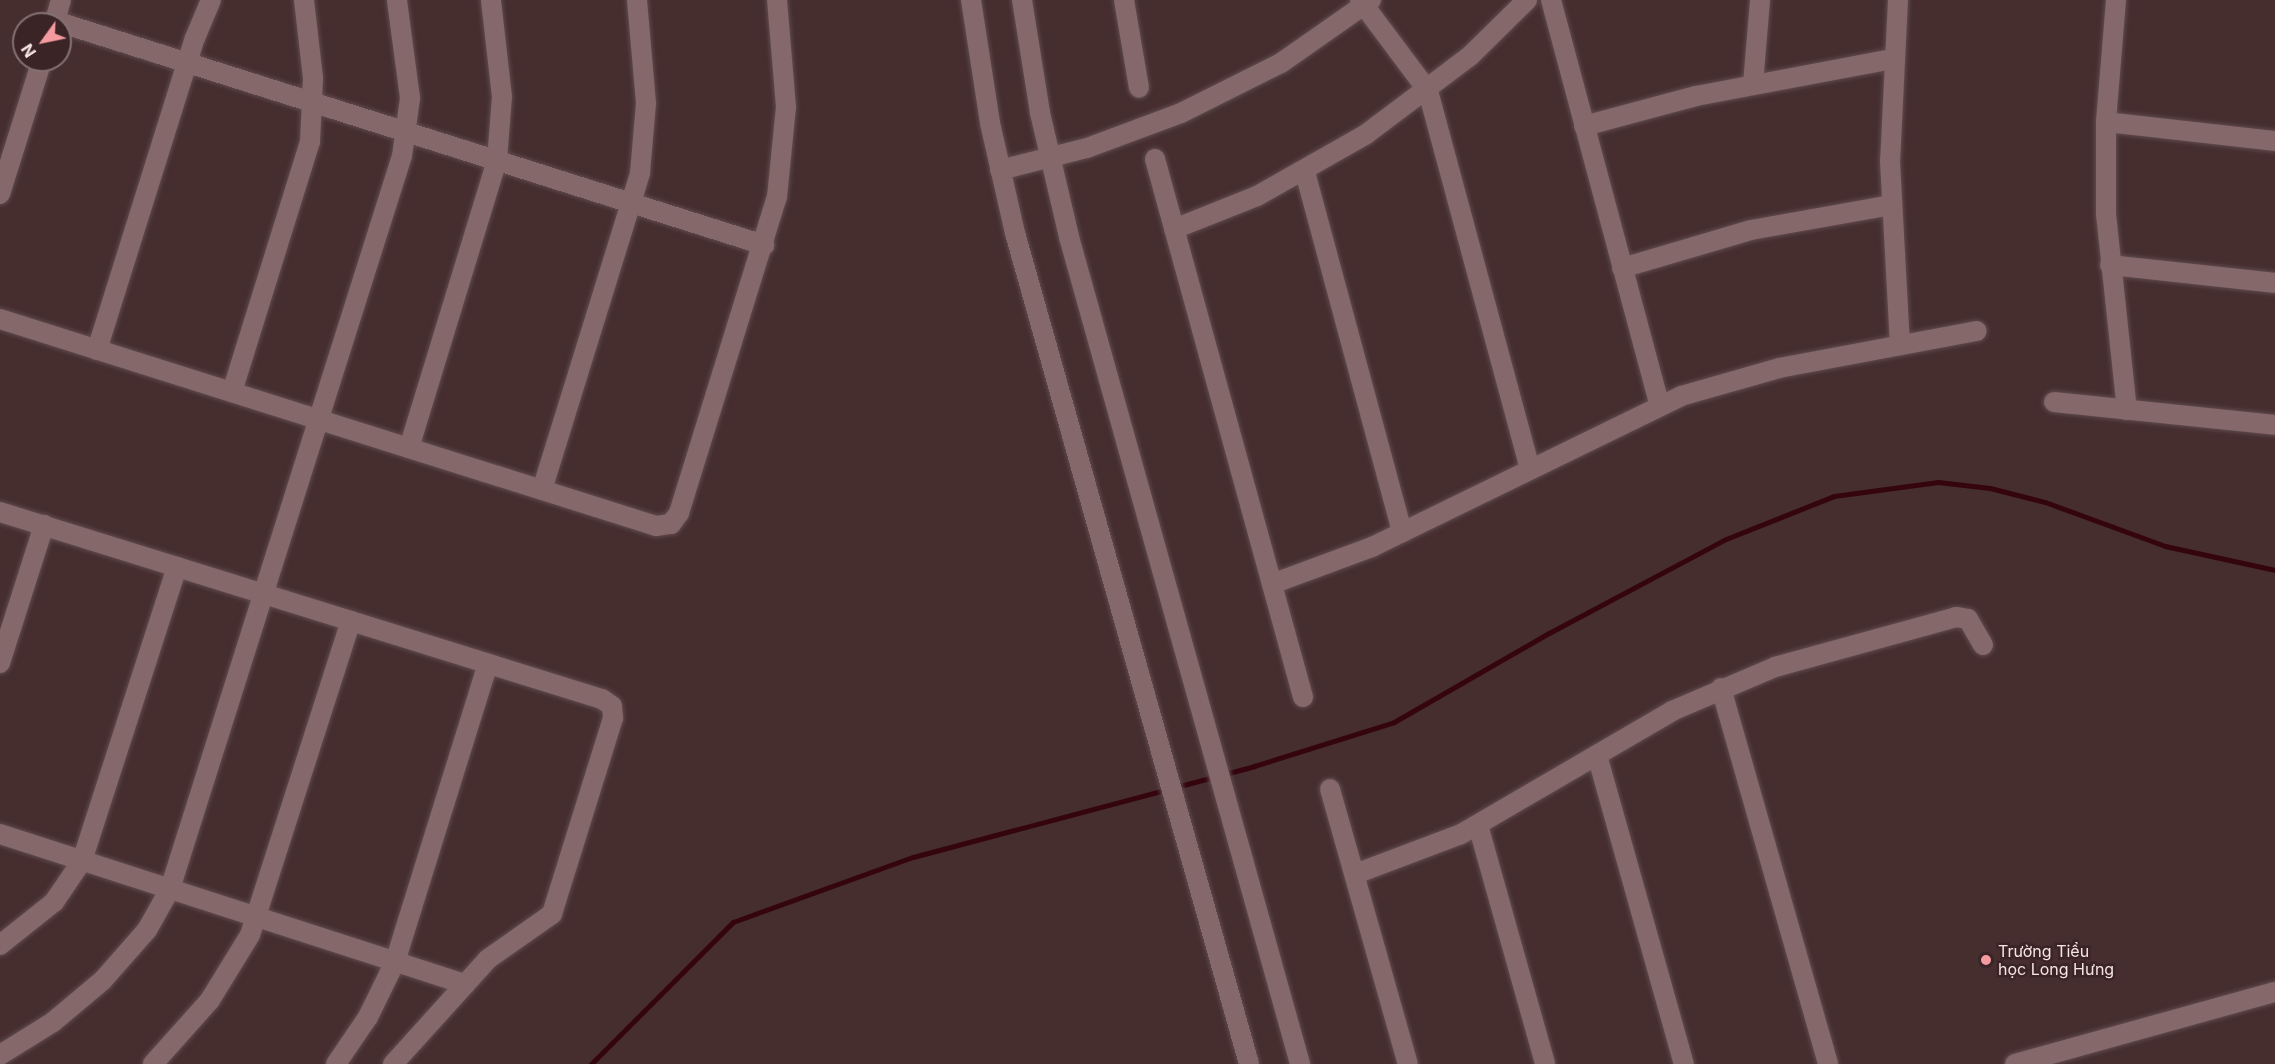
<!DOCTYPE html>
<html>
<head>
<meta charset="utf-8">
<style>
  body { margin:0 }
  #map { position:relative; width:2275px; height:1064px; overflow:hidden; background:#462e2f; font-family:Inter,sans-serif }
  div>[style] { position:absolute }
  .stream>* { height:5px; margin:-2.5px; padding:0 2.5px; transform-origin:2.5px; border-radius:2.5px; background:#35050d }
  .roads { filter:drop-shadow(0 0 2px #604b4c) drop-shadow(0 0 2px #604b4c) }
  .minor>* { height:20px; margin:-10px; padding:0 10px; transform-origin:10px; border-radius:10px; background:#856869 }
  .dots>* { width:16px; height:16px; translate:-50% -50%; box-sizing:border-box; border:3px solid #3b2425; border-radius:50% }
  span { translate:-50% -50%; white-space:nowrap; text-align:center; line-height:1.15; -webkit-text-stroke:5px #3b2425; paint-order:stroke }
  .poi-label { font-size:16px; color:#f5e4e4 }
  .left { translate:0 -50%; text-align:left }
  .north { position:absolute; left:12px; top:12px; width:60px; height:60px; box-sizing:border-box; background:#3b2425; border:2px solid #857171; border-radius:50%; rotate:237deg; font-size:16px; font-weight:700; line-height:24px; text-align:center; color:#f5e4e4 }
  .north::after { content:''; display:block; margin:auto; width:21px; height:27px; background:#f49b9f; clip-path:polygon(50% 0,100% 100%,50% 72%,0 100%) }
</style>
</head>
<body>
<div id="map">
  <div class="stream">
    <i style="left:591px;top:1064px;width:201px;rotate:-45deg"></i>
    <i style="left:733px;top:922px;width:191px;rotate:-19.9deg"></i>
    <i style="left:913px;top:857px;width:353px;rotate:-14.9deg"></i>
    <i style="left:1254px;top:766px;width:147px;rotate:-17.4deg"></i>
    <i style="left:1394px;top:722px;width:179px;rotate:-29.9deg"></i>
    <i style="left:1549px;top:633px;width:200px;rotate:-28deg"></i>
    <i style="left:1726px;top:539px;width:116px;rotate:-21.7deg"></i>
    <i style="left:1834px;top:496px;width:105px;rotate:-7.7deg"></i>
    <i style="left:1938px;top:482px;width:52px;rotate:6.6deg"></i>
    <i style="left:1990px;top:488px;width:57px;rotate:14.3deg"></i>
    <i style="left:2045px;top:502px;width:128px;rotate:20.1deg"></i>
    <i style="left:2165px;top:546px;width:113px;rotate:12.3deg"></i>
  </div>
  <div class="roads">
    <div class="minor">
      <i style="left:971px;top:0;width:124px;rotate:81.2deg"></i>
      <i style="left:990px;top:123px;width:113px;rotate:77.2deg"></i>
      <i style="left:1015px;top:233px;width:863px;rotate:74.27deg"></i>
      <i style="left:1022px;top:0;width:114px;rotate:80.9deg"></i>
      <i style="left:1040px;top:113px;width:127px;rotate:76.8deg"></i>
      <i style="left:1069px;top:237px;width:859px;rotate:74.39deg"></i>
      <i style="left:1124px;top:0;width:89px;rotate:80.3deg"></i>
      <i style="left:1360px;top:0;width:114px;rotate:53.2deg"></i>
      <i style="left:1428px;top:91px;width:392px;rotate:74.9deg"></i>
      <i style="left:1551px;top:0;width:418px;rotate:75deg"></i>
      <i style="left:1898px;top:0;width:161px;rotate:92.8deg"></i>
      <i style="left:1890px;top:161px;width:183px;rotate:86.9deg"></i>
      <i style="left:2116px;top:0;width:122px;rotate:94.7deg"></i>
      <i style="left:2106px;top:122px;width:92px;rotate:90deg"></i>
      <i style="left:2106px;top:214px;width:197px;rotate:83.9deg"></i>
      <i style="left:55px;top:21px;width:744px;rotate:17.53deg"></i>
      <i style="left:54px;top:24px;width:25px;rotate:-74deg"></i>
      <i style="left:1753px;top:84px;width:84px;rotate:-85.2deg"></i>
      <i style="left:2106px;top:122px;width:170px;rotate:6.4deg"></i>
      <i style="left:1584px;top:126px;width:116px;rotate:-15deg"></i>
      <i style="left:1696px;top:96px;width:199px;rotate:-10.7deg"></i>
      <i style="left:1155px;top:159px;width:558px;rotate:74.62deg"></i>
      <i style="left:1000px;top:170px;width:90px;rotate:-14.2deg"></i>
      <i style="left:1087px;top:148px;width:100px;rotate:-20.4deg"></i>
      <i style="left:1181px;top:113px;width:112px;rotate:-26.6deg"></i>
      <i style="left:1281px;top:63px;width:110px;rotate:-35deg"></i>
      <i style="left:1305px;top:172px;width:373px;rotate:74.9deg"></i>
      <i style="left:0;top:194px;width:140px;rotate:-72.6deg"></i>
      <i style="left:1174px;top:229px;width:89px;rotate:-21.7deg"></i>
      <i style="left:1257px;top:196px;width:124px;rotate:-29.5deg"></i>
      <i style="left:1365px;top:135px;width:131px;rotate:-37deg"></i>
      <i style="left:1470px;top:56px;width:80px;rotate:-44.5deg"></i>
      <i style="left:2110px;top:265px;width:166px;rotate:6.2deg"></i>
      <i style="left:1622px;top:268px;width:134px;rotate:-16.4deg"></i>
      <i style="left:1751px;top:230px;width:142px;rotate:-10.1deg"></i>
      <i style="left:0;top:319px;width:688px;rotate:17.51deg"></i>
      <i style="left:656px;top:526px;width:15px;rotate:-8deg"></i>
      <i style="left:671px;top:524px;width:14px;rotate:-54deg"></i>
      <i style="left:679px;top:513px;width:331px;rotate:-72.8deg"></i>
      <i style="left:777px;top:197px;width:90px;rotate:-84.3deg"></i>
      <i style="left:786px;top:107px;width:107px;rotate:-94.8deg"></i>
      <i style="left:97px;top:350px;width:327px;rotate:-72.6deg"></i>
      <i style="left:195px;top:38px;width:41px;rotate:-67.2deg"></i>
      <i style="left:232px;top:392px;width:262px;rotate:-72.7deg"></i>
      <i style="left:310px;top:142px;width:64px;rotate:-87.3deg"></i>
      <i style="left:313px;top:78px;width:79px;rotate:-96.6deg"></i>
      <i style="left:2054px;top:402px;width:222px;rotate:5.9deg"></i>
      <i style="left:409px;top:448px;width:301px;rotate:-73deg"></i>
      <i style="left:497px;top:160px;width:63px;rotate:-85.5deg"></i>
      <i style="left:502px;top:97px;width:98px;rotate:-96.5deg"></i>
      <i style="left:542px;top:490px;width:332px;rotate:-72.8deg"></i>
      <i style="left:640px;top:173px;width:70px;rotate:-85.1deg"></i>
      <i style="left:646px;top:103px;width:103px;rotate:-95deg"></i>
      <i style="left:0;top:512px;width:630px;rotate:17.26deg"></i>
      <i style="left:602px;top:699px;width:12px;rotate:35deg"></i>
      <i style="left:612px;top:706px;width:12px;rotate:85deg"></i>
      <i style="left:613px;top:718px;width:205px;rotate:107.3deg"></i>
      <i style="left:552px;top:914px;width:78px;rotate:144.9deg"></i>
      <i style="left:488px;top:959px;width:142px;rotate:132.1deg"></i>
      <i style="left:1272px;top:584px;width:107px;rotate:-20.3deg"></i>
      <i style="left:1372px;top:547px;width:344px;rotate:-26deg"></i>
      <i style="left:1681px;top:396px;width:102px;rotate:-15.9deg"></i>
      <i style="left:1779px;top:368px;width:201px;rotate:-10.6deg"></i>
      <i style="left:0;top:663px;width:145px;rotate:-72.3deg"></i>
      <i style="left:1721px;top:688px;width:391px;rotate:74.1deg"></i>
      <i style="left:1597px;top:755px;width:321px;rotate:74.3deg"></i>
      <i style="left:1330px;top:789px;width:286px;rotate:74.2deg"></i>
      <i style="left:1478px;top:825px;width:248px;rotate:74.3deg"></i>
      <i style="left:0;top:834px;width:489px;rotate:17.9deg"></i>
      <i style="left:1355px;top:874px;width:113px;rotate:-20.7deg"></i>
      <i style="left:1461px;top:834px;width:244px;rotate:-30.2deg"></i>
      <i style="left:1672px;top:711px;width:112px;rotate:-23.1deg"></i>
      <i style="left:1775px;top:667px;width:188px;rotate:-15.4deg"></i>
      <i style="left:1956px;top:617px;width:12px;rotate:9deg"></i>
      <i style="left:1968px;top:619px;width:30px;rotate:60deg"></i>
      <i style="left:0;top:945px;width:69px;rotate:-38.5deg"></i>
      <i style="left:54px;top:902px;width:50px;rotate:-55.7deg"></i>
      <i style="left:82px;top:861px;width:309px;rotate:-72.1deg"></i>
      <i style="left:0;top:1055px;width:62px;rotate:-31.9deg"></i>
      <i style="left:53px;top:1022px;width:65px;rotate:-40deg"></i>
      <i style="left:103px;top:980px;width:67px;rotate:-48.7deg"></i>
      <i style="left:147px;top:930px;width:47px;rotate:-60.7deg"></i>
      <i style="left:170px;top:889px;width:769px;rotate:-72.44deg"></i>
      <i style="left:402px;top:156px;width:59px;rotate:-82.1deg"></i>
      <i style="left:410px;top:98px;width:99px;rotate:-97.6deg"></i>
      <i style="left:153px;top:1064px;width:86px;rotate:-48.3deg"></i>
      <i style="left:210px;top:1000px;width:76px;rotate:-58.4deg"></i>
      <i style="left:250px;top:935px;width:330px;rotate:-72.2deg"></i>
      <i style="left:336px;top:1064px;width:57px;rotate:-55.8deg"></i>
      <i style="left:368px;top:1017px;width:61px;rotate:-63.9deg"></i>
      <i style="left:395px;top:962px;width:312px;rotate:-72.7deg"></i>
      <i style="left:2015px;top:1064px;width:270px;rotate:-15.5deg"></i>
    </div>
  </div>
  <div class="dots">
    <i style="left:1986px;top:960px;background:#f49b9f"></i>
  </div>
  <div class="poi-label">
    <span class="left" style="left:1998px;top:960px">Trường Tiểu<br>học Long Hưng</span>
  </div>
  <div class="north">N</div>
</div>
</body>
</html>
